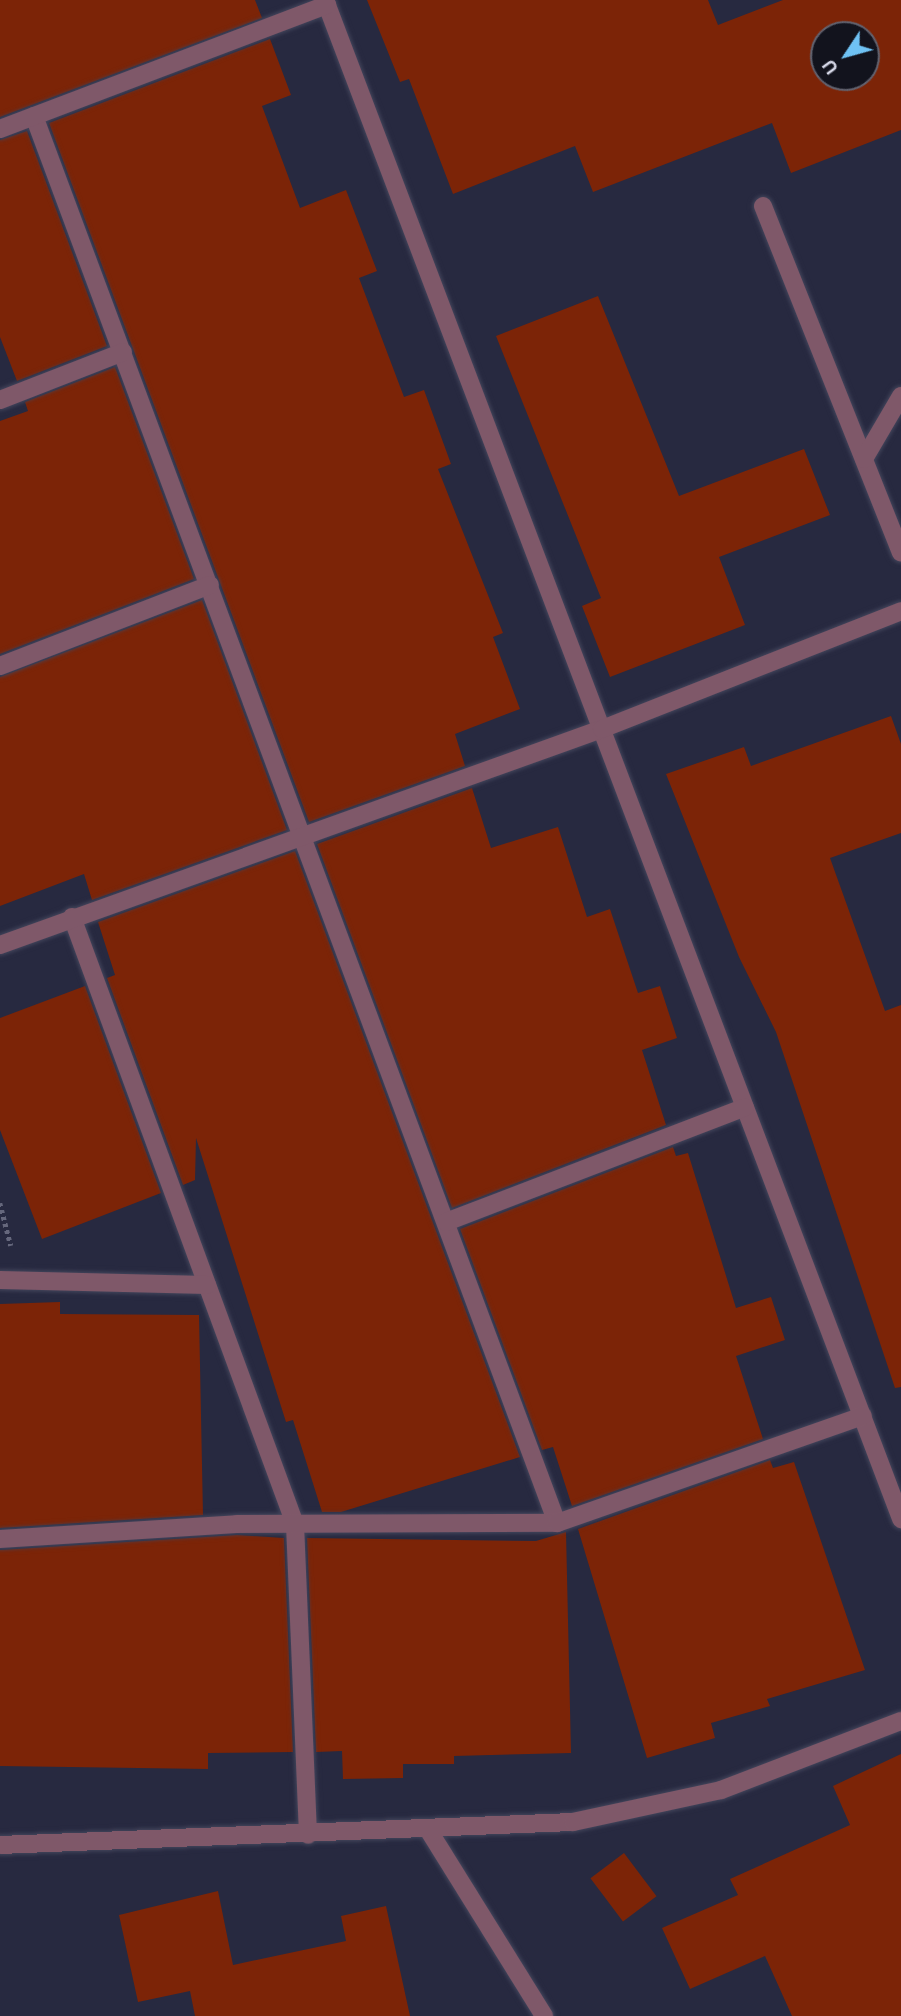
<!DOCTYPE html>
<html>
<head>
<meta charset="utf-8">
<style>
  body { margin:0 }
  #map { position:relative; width:901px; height:2016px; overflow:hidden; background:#272940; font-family:Ubuntu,sans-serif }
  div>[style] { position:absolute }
  .building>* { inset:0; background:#7c2407; transform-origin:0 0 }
  .path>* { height:4.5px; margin-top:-2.25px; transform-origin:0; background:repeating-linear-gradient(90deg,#65677c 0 3.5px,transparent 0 7px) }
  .roads { filter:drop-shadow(0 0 2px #43455b) drop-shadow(0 0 2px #43455b) }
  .minor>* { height:18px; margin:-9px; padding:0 9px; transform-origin:9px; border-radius:9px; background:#7f5869 }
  span { translate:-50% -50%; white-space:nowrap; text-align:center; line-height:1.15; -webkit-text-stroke:5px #12131d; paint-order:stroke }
  .north { position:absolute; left:810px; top:21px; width:70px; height:70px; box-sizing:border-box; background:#12131d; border:2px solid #61626f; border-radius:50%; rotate:234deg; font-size:19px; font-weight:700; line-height:28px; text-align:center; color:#d7d9e9 }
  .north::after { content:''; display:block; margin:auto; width:24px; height:32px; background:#6fc2f4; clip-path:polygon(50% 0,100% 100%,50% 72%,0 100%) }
</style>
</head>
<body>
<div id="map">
  <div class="building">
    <i style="clip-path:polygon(0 0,255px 0,262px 18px,0 117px)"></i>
    <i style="clip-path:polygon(evenodd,367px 0,708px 0,718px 25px,783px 0,901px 0,901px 130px,791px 173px,772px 123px,593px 192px,575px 146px,453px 194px,409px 79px,400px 82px,367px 0,824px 35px,866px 35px,866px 77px,824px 77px,824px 35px)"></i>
    <i style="clip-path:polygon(270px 39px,291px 95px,262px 106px,300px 208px,346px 190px,377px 271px,359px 278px,404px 397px,424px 390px,451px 464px,438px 469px,503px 633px,493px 637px,520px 709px,455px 734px,465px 766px,309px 822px,49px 123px)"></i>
    <i style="clip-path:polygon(27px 131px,107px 346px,17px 381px,0 337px,0 140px)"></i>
    <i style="clip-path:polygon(598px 296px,679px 496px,804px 449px,830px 515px,719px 557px,745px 625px,610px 677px,582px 606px,601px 598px,496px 336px)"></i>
    <i style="clip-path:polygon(115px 367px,194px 579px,0 654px,0 421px,28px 411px,25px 402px)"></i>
    <i style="clip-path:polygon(202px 600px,287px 830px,92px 900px,84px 874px,0 906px,0 677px)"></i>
    <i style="clip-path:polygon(891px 716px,901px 744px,901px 833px,830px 858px,885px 1011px,901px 1005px,901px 1387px,895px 1388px,776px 1032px,739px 957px,666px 774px,744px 747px,751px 766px)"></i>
    <i style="clip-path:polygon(472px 788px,491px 848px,558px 827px,587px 917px,610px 909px,638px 993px,660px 986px,677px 1038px,642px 1050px,666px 1125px,452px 1208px,317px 844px)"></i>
    <i style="clip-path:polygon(295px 851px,520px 1457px,341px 1512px,322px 1512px,293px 1420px,286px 1422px,196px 1138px,195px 1180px,183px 1185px,107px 978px,115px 975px,98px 922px)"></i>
    <i style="clip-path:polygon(85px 986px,161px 1193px,42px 1239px,0 1130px,0 1018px)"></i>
    <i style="clip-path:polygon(673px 1147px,676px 1156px,688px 1153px,736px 1308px,771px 1297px,785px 1340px,736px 1356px,763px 1439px,572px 1506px,553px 1447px,542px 1450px,460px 1229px)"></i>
    <i style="clip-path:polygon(60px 1302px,60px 1314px,199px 1315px,203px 1515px,0 1528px,0 1304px)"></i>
    <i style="clip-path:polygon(770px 1460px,773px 1468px,794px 1462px,865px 1670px,767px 1699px,770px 1706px,711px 1723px,715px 1738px,647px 1758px,578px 1529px)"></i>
    <i style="clip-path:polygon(566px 1532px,571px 1753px,454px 1756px,454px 1764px,403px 1764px,403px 1778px,343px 1779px,342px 1751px,316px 1752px,307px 1538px,536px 1541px)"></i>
    <i style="clip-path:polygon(237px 1535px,284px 1538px,293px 1752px,208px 1753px,208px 1769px,0 1766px,0 1550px)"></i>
    <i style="clip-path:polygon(901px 1754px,901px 2016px,792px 2016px,765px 1956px,690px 1989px,662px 1928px,738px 1895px,730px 1879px,850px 1825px,833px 1786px)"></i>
    <i style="left:624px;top:1853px;width:54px;height:42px;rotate:53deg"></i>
    <i style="clip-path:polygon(218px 1891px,233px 1965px,346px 1941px,341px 1916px,386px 1906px,410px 2016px,195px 2016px,190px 1991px,138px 2002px,119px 1915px)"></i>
  </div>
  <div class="path">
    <i style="left:0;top:1203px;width:44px;rotate:75.7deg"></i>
  </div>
  <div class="roads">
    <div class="minor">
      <i style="left:325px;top:0;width:1625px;rotate:69.23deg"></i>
      <i style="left:34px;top:116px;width:1501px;rotate:69.61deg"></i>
      <i style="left:0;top:129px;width:350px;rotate:-20.8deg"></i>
      <i style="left:763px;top:206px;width:373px;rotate:68.3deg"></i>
      <i style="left:0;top:400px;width:132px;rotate:-21.3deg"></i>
      <i style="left:864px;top:459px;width:73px;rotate:-59.6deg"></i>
      <i style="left:0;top:666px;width:225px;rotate:-21.1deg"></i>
      <i style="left:72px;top:917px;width:647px;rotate:69.83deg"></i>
      <i style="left:295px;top:1524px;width:311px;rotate:87.6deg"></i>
      <i style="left:0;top:945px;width:640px;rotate:-19.74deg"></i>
      <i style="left:602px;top:729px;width:321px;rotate:-21.5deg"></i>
      <i style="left:446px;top:1222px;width:320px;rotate:-21deg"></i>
      <i style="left:0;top:1280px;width:207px;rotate:1.4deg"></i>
      <i style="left:0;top:1539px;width:237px;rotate:-3.6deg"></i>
      <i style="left:237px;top:1524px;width:320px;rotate:-0.2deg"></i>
      <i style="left:557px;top:1523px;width:324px;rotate:-19.3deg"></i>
      <i style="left:429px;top:1831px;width:218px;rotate:58.1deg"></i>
      <i style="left:0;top:1845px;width:573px;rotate:-2.3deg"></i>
      <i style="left:573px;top:1822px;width:151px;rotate:-12.2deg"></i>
      <i style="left:721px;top:1790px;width:193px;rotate:-21deg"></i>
    </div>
  </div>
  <div class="north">U</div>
</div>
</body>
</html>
